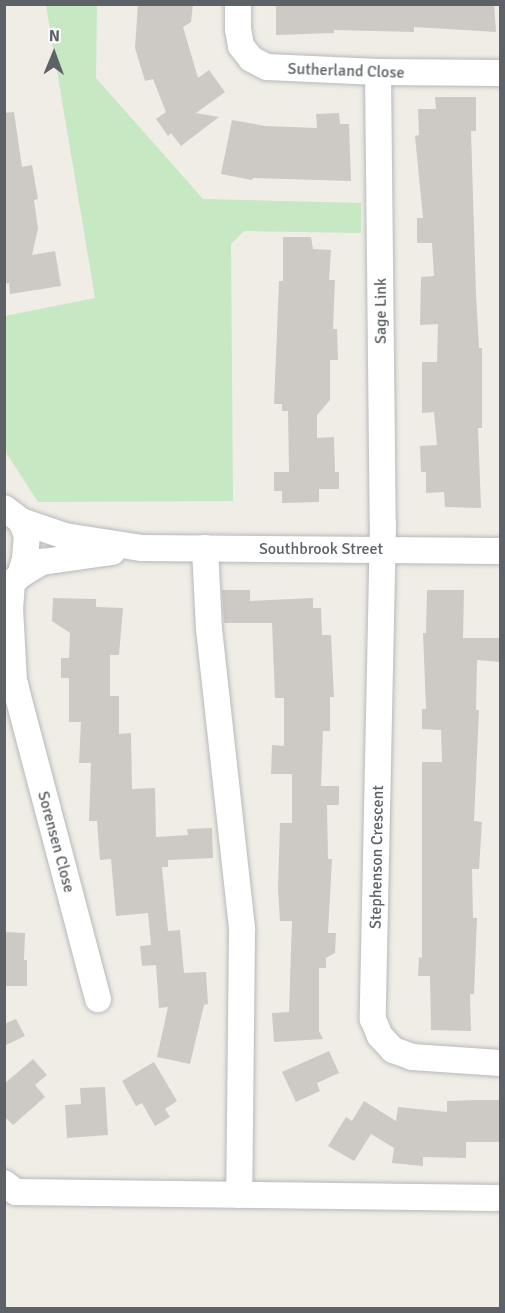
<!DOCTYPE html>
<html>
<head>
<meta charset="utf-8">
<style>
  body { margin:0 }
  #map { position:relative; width:505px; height:1313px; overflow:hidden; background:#f0ede6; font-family:Signika,sans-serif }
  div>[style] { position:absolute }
  .green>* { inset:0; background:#c6e8c2 }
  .building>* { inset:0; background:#cdc9c5 }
  .roads { filter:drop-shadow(0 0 2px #b6b9bd) drop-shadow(0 0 2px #b6b9bd) }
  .minor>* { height:26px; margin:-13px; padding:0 13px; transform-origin:13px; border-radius:13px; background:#fff }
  span { translate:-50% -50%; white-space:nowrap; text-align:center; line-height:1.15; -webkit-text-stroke:6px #fff; paint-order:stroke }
  .street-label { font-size:16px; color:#5d6266 }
  .frame { position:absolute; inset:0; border:6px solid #5d6266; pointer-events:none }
  .north { position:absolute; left:24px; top:24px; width:60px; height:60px; -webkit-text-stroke:4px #fff; paint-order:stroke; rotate:1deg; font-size:16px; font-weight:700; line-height:24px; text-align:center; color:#5d6266 }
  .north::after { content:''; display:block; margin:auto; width:21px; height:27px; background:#5d6266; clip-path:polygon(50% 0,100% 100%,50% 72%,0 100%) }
</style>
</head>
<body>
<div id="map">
  <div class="green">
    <i style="clip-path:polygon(46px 5px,97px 5px,96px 78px,203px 199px,361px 203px,361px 233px,244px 231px,231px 244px,233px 501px,38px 502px,7px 454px,4px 440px,5px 316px,95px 298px)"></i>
  </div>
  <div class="building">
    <i style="clip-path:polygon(138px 4px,193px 4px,191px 22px,183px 27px,198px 78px,209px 70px,225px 92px,196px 113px,219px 117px,181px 146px,171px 133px,168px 136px,156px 119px,166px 112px,153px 79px,145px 81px,135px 48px)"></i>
    <i style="clip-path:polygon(276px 4px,494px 4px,496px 32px,414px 27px,414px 32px,334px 30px,334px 33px,276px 35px)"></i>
    <i style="clip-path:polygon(435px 97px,476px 97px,476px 131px,471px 131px,476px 294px,479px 348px,482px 348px,482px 428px,478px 428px,481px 508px,445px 507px,444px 492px,426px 493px,426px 472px,421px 472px,420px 446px,437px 445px,434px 412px,422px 413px,422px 362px,437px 362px,438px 324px,420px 325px,421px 277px,434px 276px,432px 243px,417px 243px,417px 218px,423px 218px,415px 136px,419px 135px,418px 109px,436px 109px)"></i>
    <i style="clip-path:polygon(14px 112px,22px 167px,32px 165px,38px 199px,34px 200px,38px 229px,32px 255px,55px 251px,61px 286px,10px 294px,9px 283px,4px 284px,4px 113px)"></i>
    <i style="clip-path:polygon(339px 113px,340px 124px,349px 124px,351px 181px,253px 178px,252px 180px,221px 174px,232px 120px,265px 126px,317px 128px,316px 114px)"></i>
    <i style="clip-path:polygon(283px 237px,311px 237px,313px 249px,331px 250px,329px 280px,335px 280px,333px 329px,337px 329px,338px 360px,330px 360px,330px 400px,317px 415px,317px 438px,334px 437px,335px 472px,339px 472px,339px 489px,319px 489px,319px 502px,282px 503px,282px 491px,274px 491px,274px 472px,289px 472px,288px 411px,282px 411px,282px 404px,274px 404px,279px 281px,283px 281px)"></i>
    <i style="clip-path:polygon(222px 590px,250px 590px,250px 601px,313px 598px,313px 608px,321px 608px,322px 635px,331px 635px,334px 697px,330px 697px,330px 731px,323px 731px,321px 786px,339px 786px,339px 805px,327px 805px,328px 859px,332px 859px,328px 933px,336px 933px,335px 953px,326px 958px,326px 968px,319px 968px,319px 1031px,323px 1039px,274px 1042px,272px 1013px,289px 1012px,292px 921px,280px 921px,278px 889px,280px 823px,292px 823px,292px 774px,271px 774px,272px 745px,284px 746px,284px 698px,275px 698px,272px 623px,224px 623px)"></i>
    <i style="clip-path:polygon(427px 590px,464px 590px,463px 638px,501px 638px,501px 662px,477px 660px,476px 710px,479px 710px,474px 821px,482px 822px,479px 869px,472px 869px,473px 918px,477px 918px,474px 994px,470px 994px,471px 1031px,431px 1030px,430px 976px,418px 976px,419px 957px,422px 958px,422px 762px,442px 762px,441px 730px,422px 729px,422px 709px,426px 709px,423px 633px,426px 633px)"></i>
    <i style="clip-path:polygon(53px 598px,96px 599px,96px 607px,123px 608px,119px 655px,110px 655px,110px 696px,119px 696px,119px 734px,131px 733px,132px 789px,155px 788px,156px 837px,188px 835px,187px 829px,212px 828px,213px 858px,168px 860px,168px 867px,162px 867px,168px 931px,180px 930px,184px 973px,206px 972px,208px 1004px,204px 1005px,190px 1064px,157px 1057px,168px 1007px,159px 1008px,156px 965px,142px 966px,140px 946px,151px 945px,148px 913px,116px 916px,111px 859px,100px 860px,97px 821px,89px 821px,91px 763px,79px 763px,81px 722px,69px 722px,69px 678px,61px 678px,61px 658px,69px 658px,70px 633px,52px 621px)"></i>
    <i style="clip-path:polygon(4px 932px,25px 933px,24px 960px,27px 960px,27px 986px,4px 986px)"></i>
    <i style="clip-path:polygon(16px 1019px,25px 1036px,4px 1046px,4px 1024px)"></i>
    <i style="clip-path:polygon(329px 1051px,339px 1073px,317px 1083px,320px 1091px,296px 1102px,282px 1072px)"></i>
    <i style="clip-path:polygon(33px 1059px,47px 1075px,35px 1085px,45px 1097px,13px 1125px,4px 1116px,4px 1084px)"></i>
    <i style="clip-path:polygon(154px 1062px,177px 1101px,165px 1109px,170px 1117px,155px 1126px,142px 1103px,136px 1106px,122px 1081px)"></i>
    <i style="clip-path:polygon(105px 1087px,108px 1135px,67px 1138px,65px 1105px,81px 1104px,80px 1088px)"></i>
    <i style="clip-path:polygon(477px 1100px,501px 1100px,501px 1142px,466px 1142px,466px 1158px,423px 1157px,423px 1166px,392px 1163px,394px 1148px,371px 1134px,354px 1161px,328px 1146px,346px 1117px,352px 1121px,364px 1101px,396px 1121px,398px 1107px,447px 1112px,447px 1101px)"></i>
  </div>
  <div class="roads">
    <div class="minor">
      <i style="left:238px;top:4px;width:25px;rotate:90deg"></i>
      <i style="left:238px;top:29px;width:17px;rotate:80deg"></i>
      <i style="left:241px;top:46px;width:16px;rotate:52deg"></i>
      <i style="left:251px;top:59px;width:18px;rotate:27deg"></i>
      <i style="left:267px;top:67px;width:111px;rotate:2.6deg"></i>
      <i style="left:378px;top:72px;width:122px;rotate:0.5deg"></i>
      <i style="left:378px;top:72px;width:452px;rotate:89.4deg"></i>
      <i style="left:383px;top:524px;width:495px;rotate:91.2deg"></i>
      <i style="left:373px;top:1019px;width:18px;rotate:68deg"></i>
      <i style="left:380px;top:1036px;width:19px;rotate:47deg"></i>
      <i style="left:393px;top:1050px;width:20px;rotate:20deg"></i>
      <i style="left:412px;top:1057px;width:88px;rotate:3.9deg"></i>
      <i style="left:4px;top:508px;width:21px;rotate:37deg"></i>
      <i style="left:21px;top:521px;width:15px;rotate:67deg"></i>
      <i style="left:27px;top:535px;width:24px;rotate:95deg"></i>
      <i style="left:25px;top:559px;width:17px;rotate:107deg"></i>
      <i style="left:20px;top:575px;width:7px;rotate:135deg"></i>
      <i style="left:21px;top:521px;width:46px;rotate:18.8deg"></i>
      <i style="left:65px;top:536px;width:78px;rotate:8.9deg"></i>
      <i style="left:142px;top:548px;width:358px;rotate:0.5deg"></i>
      <i style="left:205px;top:548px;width:81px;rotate:87.2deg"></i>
      <i style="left:209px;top:629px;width:303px;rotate:83.7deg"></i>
      <i style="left:242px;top:930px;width:265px;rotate:90.6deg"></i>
      <i style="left:20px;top:575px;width:26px;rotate:-31deg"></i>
      <i style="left:42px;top:562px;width:71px;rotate:-8.1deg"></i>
      <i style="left:12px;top:582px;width:26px;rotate:94deg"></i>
      <i style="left:10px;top:608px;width:74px;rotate:86.9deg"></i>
      <i style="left:4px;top:664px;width:24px;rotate:62deg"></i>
      <i style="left:15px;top:685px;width:325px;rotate:75.2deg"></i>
      <i style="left:4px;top:1183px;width:15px;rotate:37deg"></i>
      <i style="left:16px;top:1192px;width:484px;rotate:0.7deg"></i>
    </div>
  </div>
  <div class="street-label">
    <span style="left:346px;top:71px;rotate:2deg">Sutherland Close</span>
    <span style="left:381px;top:311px;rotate:-90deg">Sage Link</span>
    <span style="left:321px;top:549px">Southbrook Street</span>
    <span style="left:56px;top:842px;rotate:75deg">Sorensen Close</span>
    <span style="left:377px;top:857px;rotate:-89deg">Stephenson Crescent</span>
  </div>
  <div class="frame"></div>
  <div class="north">N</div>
</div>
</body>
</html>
